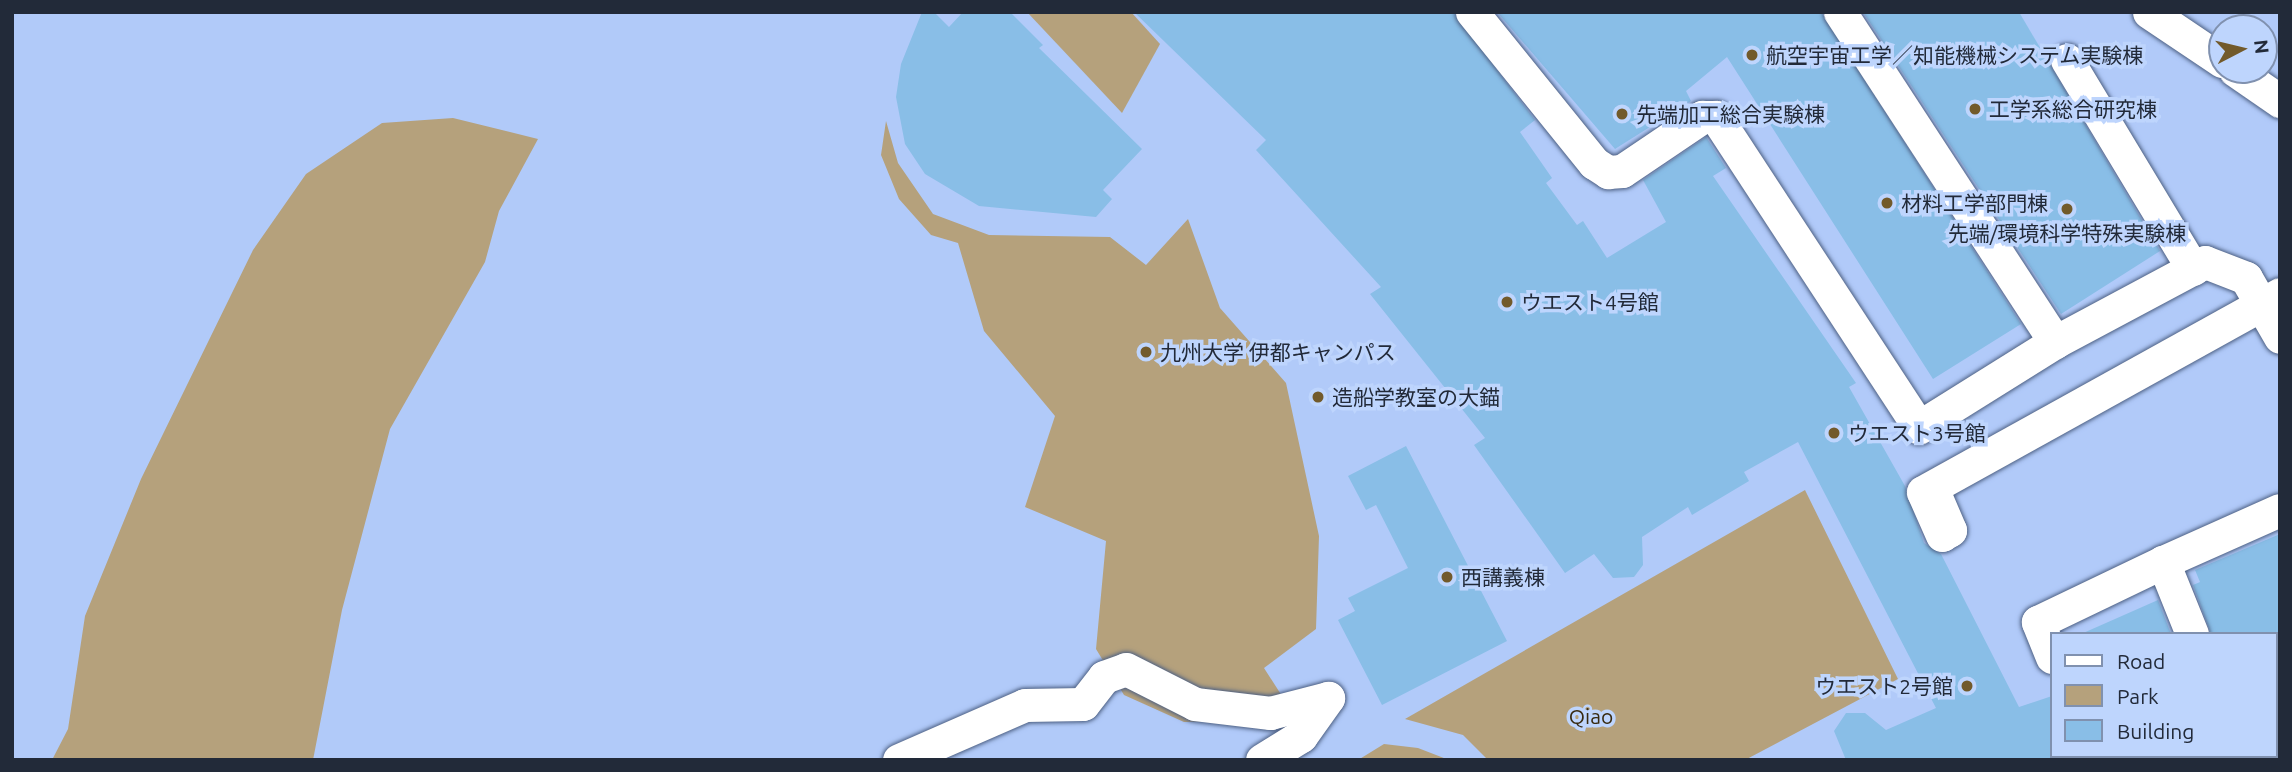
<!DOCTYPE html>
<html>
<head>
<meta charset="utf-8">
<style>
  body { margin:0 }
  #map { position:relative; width:2292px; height:772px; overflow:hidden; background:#bed5fd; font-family:Ubuntu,"Noto Sans JP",sans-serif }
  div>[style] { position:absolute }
  .built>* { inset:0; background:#b1caf9 }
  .green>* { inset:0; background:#b5a17c }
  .building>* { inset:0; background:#89bee7 }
  .roads { filter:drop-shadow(0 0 2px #4d6083) drop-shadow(0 0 2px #4d6083) }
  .minor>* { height:33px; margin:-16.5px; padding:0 16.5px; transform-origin:16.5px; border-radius:16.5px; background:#fff }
  .dots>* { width:19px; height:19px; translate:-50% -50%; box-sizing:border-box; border:4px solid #bed5fd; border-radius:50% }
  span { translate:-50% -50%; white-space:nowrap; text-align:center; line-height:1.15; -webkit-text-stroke:7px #bed5fd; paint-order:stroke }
  .poi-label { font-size:21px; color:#222a39 }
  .left { translate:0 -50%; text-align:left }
  .right { translate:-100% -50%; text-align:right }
  .park-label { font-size:21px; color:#382a10 }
  .frame { position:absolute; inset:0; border:14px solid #222a39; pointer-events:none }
  .legend { position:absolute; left:2050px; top:632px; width:228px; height:126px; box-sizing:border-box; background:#bed5fd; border:2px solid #8091af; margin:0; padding:9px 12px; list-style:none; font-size:21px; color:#222a39 }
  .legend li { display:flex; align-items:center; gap:14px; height:35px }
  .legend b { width:35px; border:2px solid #8091af }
  .north { position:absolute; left:2208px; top:14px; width:70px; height:70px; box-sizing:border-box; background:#bed5fd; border:2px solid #8091af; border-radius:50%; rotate:83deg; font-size:19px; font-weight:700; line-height:28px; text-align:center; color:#222a39 }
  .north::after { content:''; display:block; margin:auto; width:24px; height:32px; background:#725a2b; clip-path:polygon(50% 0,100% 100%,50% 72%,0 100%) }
</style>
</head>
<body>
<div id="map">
  <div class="built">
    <i style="clip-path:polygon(evenodd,12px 12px,2280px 12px,2280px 760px,12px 760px,12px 12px,2222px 28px,2264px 28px,2264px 70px,2222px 70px,2222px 28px,12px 12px,2052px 634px,2276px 634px,2276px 756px,2052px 756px,2052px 634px)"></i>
  </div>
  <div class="green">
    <i style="clip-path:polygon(1027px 12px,1131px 12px,1160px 44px,1122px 113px)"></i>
    <i style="clip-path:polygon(453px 118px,538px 139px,499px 211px,485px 262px,390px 429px,342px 610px,313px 760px,52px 760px,68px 729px,85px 616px,141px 479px,253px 250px,306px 174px,382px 123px)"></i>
    <i style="clip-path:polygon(886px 121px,898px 163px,933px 214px,989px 235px,1110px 237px,1146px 265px,1188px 219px,1220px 308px,1286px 383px,1319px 536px,1316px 629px,1264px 668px,1298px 721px,1184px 722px,1124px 695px,1096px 649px,1106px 541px,1025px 507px,1055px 416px,984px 331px,958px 243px,931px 235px,899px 199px,881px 155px)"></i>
    <i style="clip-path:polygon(1805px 490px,1898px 679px,1745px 760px,1488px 760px,1463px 735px,1405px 719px)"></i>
    <i style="clip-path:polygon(1384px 744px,1418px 748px,1449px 760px,1358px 760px)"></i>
  </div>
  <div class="building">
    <i style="clip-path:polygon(922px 12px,934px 12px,949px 27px,963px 12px,1010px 12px,1043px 45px,1039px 48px,1142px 149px,1103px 190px,1112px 199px,1096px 217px,979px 206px,925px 174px,905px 144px,896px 97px,901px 64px)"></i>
    <i style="clip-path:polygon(1134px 12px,1453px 12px,1535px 120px,1520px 132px,1552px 178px,1546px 183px,1577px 225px,1583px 221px,1607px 258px,1666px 222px,1643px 180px,1706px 137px,1726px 168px,1713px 176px,1856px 383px,1849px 387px,1905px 486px,1924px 543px,1941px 554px,2019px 707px,2052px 696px,2052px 760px,1846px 760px,1834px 731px,1846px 713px,1865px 713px,1886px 730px,1936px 708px,1798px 442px,1744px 472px,1749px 481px,1692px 515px,1688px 507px,1642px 537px,1643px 565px,1634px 577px,1613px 578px,1594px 554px,1565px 573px,1474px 445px,1485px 438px,1370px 294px,1381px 287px,1256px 150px,1266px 140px)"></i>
    <i style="clip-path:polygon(1497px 12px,1821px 12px,2021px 324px,1933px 379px,1727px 57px,1686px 91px,1691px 101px,1615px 149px)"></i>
    <i style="clip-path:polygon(1863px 12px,2019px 12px,2160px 251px,2061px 314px)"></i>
    <i style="clip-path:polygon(1406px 446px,1507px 641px,1382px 705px,1338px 620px,1355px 611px,1348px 598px,1408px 568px,1376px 505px,1366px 510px,1348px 476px)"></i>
    <i style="clip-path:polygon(2280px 534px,2280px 634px,2211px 634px,2193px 585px,2200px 582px,2195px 570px)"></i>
    <i style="clip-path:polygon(2158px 600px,2171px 634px,2081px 634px)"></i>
  </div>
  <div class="roads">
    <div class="minor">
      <i style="left:1472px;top:12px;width:194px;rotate:51.1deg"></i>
      <i style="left:1594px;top:163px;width:17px;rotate:33deg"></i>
      <i style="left:1608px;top:172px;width:14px;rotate:-4deg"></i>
      <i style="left:1622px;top:171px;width:97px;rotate:-34deg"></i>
      <i style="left:1702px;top:117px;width:14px"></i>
      <i style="left:1716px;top:117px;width:371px;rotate:56.8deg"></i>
      <i style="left:1919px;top:427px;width:160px;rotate:-32deg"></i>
      <i style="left:2055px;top:342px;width:170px;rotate:-28.1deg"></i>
      <i style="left:2205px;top:262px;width:44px;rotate:21.3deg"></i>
      <i style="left:2246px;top:278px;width:68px;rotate:60deg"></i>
      <i style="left:1840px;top:12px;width:394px;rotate:56.9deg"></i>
      <i style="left:2149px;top:12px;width:88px;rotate:33.9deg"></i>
      <i style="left:2067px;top:60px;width:244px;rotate:58.9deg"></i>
      <i style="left:2235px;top:70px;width:55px;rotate:34.6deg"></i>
      <i style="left:1932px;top:488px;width:46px;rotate:66.8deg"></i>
      <i style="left:1950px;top:530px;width:9px;rotate:148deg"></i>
      <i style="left:1942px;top:535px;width:47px;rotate:-113.8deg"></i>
      <i style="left:1923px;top:492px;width:408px;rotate:-29deg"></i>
      <i style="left:2192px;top:634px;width:78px;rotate:-111.9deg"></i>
      <i style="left:2163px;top:562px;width:128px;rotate:-24deg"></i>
      <i style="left:2052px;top:657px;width:38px;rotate:-112deg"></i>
      <i style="left:2038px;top:622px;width:139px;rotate:-25.6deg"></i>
      <i style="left:2092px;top:756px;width:4px;rotate:63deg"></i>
      <i style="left:2242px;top:756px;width:4px;rotate:63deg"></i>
      <i style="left:899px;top:760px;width:137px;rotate:-23.6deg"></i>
      <i style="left:1025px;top:705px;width:58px;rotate:-1deg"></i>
      <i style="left:1083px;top:704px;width:34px;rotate:-52deg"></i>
      <i style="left:1104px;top:677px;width:23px;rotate:-20deg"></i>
      <i style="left:1126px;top:669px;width:77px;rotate:26.9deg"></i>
      <i style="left:1195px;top:704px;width:76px;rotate:6.8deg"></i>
      <i style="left:1270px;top:713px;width:60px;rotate:-14.5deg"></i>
      <i style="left:1262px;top:760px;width:46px;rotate:-31.6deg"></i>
      <i style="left:1301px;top:736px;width:47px;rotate:-54.6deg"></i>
    </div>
  </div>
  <div class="dots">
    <i style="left:1752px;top:55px;background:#725a2b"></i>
    <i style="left:1975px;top:109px;background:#725a2b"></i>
    <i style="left:1622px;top:114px;background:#725a2b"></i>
    <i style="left:1887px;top:203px;background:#725a2b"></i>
    <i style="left:2067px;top:209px;background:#725a2b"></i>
    <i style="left:1507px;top:302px;background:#725a2b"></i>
    <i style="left:1146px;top:352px;background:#725a2b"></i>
    <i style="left:1318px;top:397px;background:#725a2b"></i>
    <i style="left:1834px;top:433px;background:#725a2b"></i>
    <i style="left:1447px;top:577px;background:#725a2b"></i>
    <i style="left:1967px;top:686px;background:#725a2b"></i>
  </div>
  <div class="poi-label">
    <span class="left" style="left:1766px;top:55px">航空宇宙工学／知能機械システム実験棟</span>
    <span class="left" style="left:1989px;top:109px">工学系総合研究棟</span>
    <span class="left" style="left:1636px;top:114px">先端加工総合実験棟</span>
    <span class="left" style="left:1901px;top:203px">材料工学部門棟</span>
    <span style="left:2067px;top:233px">先端/環境科学特殊実験棟</span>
    <span class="left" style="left:1521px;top:302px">ウエスト4号館</span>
    <span class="left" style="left:1160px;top:352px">九州大学 伊都キャンパス</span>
    <span class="left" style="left:1332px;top:397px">造船学教室の大錨</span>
    <span class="left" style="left:1848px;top:433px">ウエスト3号館</span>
    <span class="left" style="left:1461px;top:577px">西講義棟</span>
    <span class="right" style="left:1953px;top:686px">ウエスト2号館</span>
  </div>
  <div class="park-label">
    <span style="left:1591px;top:716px">Qiao</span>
  </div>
  <div class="frame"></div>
  <ul class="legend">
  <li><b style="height:9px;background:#fff"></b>Road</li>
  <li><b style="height:19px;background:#b5a17c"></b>Park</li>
  <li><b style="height:19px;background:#89bee7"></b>Building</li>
  </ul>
  <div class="north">N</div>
</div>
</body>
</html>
